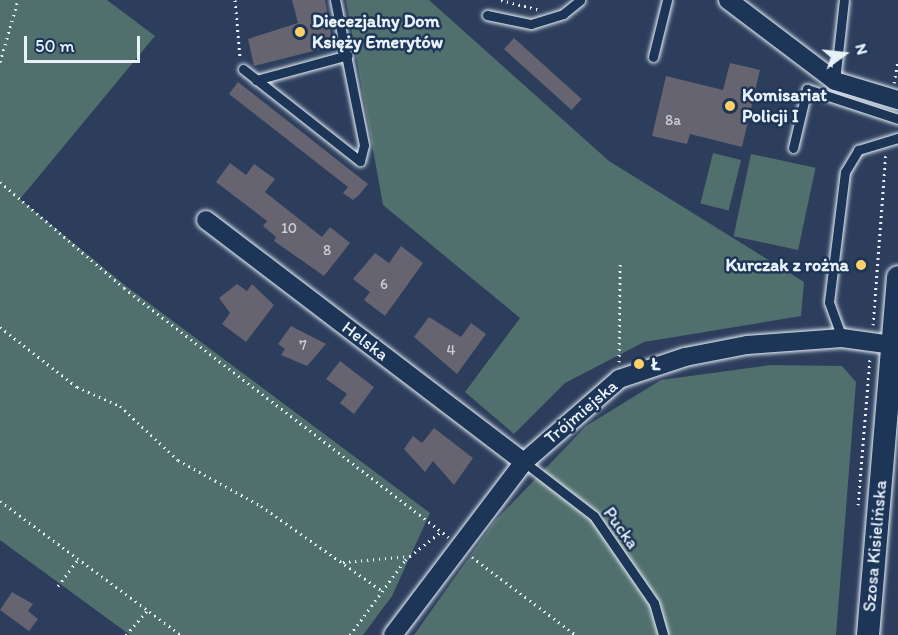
<!DOCTYPE html>
<html>
<head>
<meta charset="utf-8">
<style>
  body { margin:0 }
  #map { position:relative; width:898px; height:635px; overflow:hidden; background:#2c3e5c; font-family:Itim,sans-serif }
  div>[style] { position:absolute }
  .green>* { inset:0; background:#516f6d; transform-origin:0 0 }
  .building>* { inset:0; background:#676471; transform-origin:0 0 }
  .path>* { height:3px; margin-top:-1.5px; transform-origin:0; background:repeating-linear-gradient(90deg,#e8f1f8 0 1.5px,transparent 0 6px) }
  .roads { filter:drop-shadow(0 0 2px #e8f1f8) drop-shadow(0 0 2px #e8f1f8) }
  .service>* { height:9px; margin:-4.5px; padding:0 4.5px; transform-origin:4.5px; border-radius:4.5px; background:#1d3557 }
  .minor>* { height:18px; margin:-9px; padding:0 9px; transform-origin:9px; border-radius:9px; background:#1d3557 }
  .tertiary>* { height:22px; margin:-11px; padding:0 11px; transform-origin:11px; border-radius:11px; background:#1d3557 }
  .dots>* { width:16px; height:16px; translate:-50% -50%; box-sizing:border-box; border:3px solid #1d3557; border-radius:50% }
  span { translate:-50% -50%; white-space:nowrap; text-align:center; line-height:1.15; -webkit-text-stroke:5px #1d3557; paint-order:stroke }
  .number-label { font-size:15px; color:#c8ced6 }
  .number-label span { -webkit-text-stroke-width:0 }
  .poi-label { font-size:18px; color:#e8f1f8; font-weight:700 }
  .left { translate:0 -50%; text-align:left }
  .right { translate:-100% -50%; text-align:right }
  .street-label { font-size:18px; color:#e8f1f8 }
  .north { position:absolute; left:814px; top:24px; width:60px; height:60px; -webkit-text-stroke:4px #1d3557; paint-order:stroke; rotate:75deg; font-size:16px; font-weight:700; line-height:24px; text-align:center; color:#e8f1f8 }
  .north::after { content:''; display:block; margin:auto; width:21px; height:27px; background:#e8f1f8; clip-path:polygon(50% 0,100% 100%,50% 72%,0 100%) }
  .scale { position:absolute; left:24px; top:36px; width:116px; height:27px; box-sizing:border-box; border:3px solid #e8f1f8; border-top:0; padding-left:8px; font-size:18px; line-height:21px; white-space:nowrap; color:#e8f1f8; -webkit-text-stroke:4px #1d3557; paint-order:stroke }
</style>
</head>
<body>
<div id="map">
  <div class="green">
    <i style="clip-path:polygon(0 0,107px 0,155px 36px,20px 199px,126px 286px,430px 513px,392px 596px,363px 635px,130px 635px,0 540px)"></i>
    <i style="clip-path:polygon(346px 0,429px 0,609px 161px,804px 282px,801px 316px,644px 342px,565px 383px,514px 434px,465px 392px,520px 318px,383px 205px)"></i>
    <i style="left:713px;top:153px;width:29px;height:52px;rotate:14deg"></i>
    <i style="left:751px;top:154px;width:66px;height:84px;rotate:12deg"></i>
    <i style="clip-path:polygon(771px 365px,842px 366px,856px 382px,836px 635px,414px 635px,494px 522px,586px 426px,661px 380px)"></i>
  </div>
  <div class="building">
    <i style="clip-path:polygon(292px 0,325px 0,333px 46px,254px 66px,248px 39px,298px 23px)"></i>
    <i style="left:514px;top:38px;width:91px;height:15px;rotate:42deg"></i>
    <i style="clip-path:polygon(730px 63px,760px 70px,742px 147px,690px 134px,687px 144px,652px 136px,666px 76px,723px 90px)"></i>
    <i style="clip-path:polygon(238px 82px,368px 184px,359px 195px,353px 200px,343px 193px,348px 187px,229px 94px)"></i>
    <i style="clip-path:polygon(230px 163px,246px 175px,254px 164px,275px 179px,265px 192px,322px 237px,330px 227px,350px 243px,324px 276px,274px 241px,276px 237px,263px 226px,267px 221px,216px 182px)"></i>
    <i style="clip-path:polygon(401px 246px,423px 263px,385px 316px,364px 300px,370px 292px,353px 279px,375px 253px,389px 263px)"></i>
    <i style="clip-path:polygon(237px 284px,247px 291px,252px 284px,274px 305px,246px 342px,222px 324px,230px 313px,219px 298px)"></i>
    <i style="clip-path:polygon(429px 317px,461px 337px,471px 323px,486px 334px,457px 374px,414px 337px)"></i>
    <i style="clip-path:polygon(291px 326px,326px 344px,307px 366px,281px 355px,285px 349px,278px 344px)"></i>
    <i style="clip-path:polygon(340px 361px,374px 387px,354px 414px,340px 403px,347px 394px,326px 379px)"></i>
    <i style="clip-path:polygon(434px 428px,473px 458px,454px 485px,433px 461px,425px 472px,404px 449px,413px 436px,422px 443px)"></i>
    <i style="clip-path:polygon(12px 592px,33px 604px,28px 611px,38px 619px,29px 631px,0 610px)"></i>
  </div>
  <div class="path">
    <i style="left:235px;top:0;width:57px;rotate:85deg"></i>
    <i style="left:501px;top:0;width:40px;rotate:14.4deg"></i>
    <i style="left:0;top:62px;width:65px;rotate:-73.8deg"></i>
    <i style="left:894px;top:83px;width:22px;rotate:-80deg"></i>
    <i style="left:0;top:182px;width:163px;rotate:40.5deg"></i>
    <i style="left:124px;top:288px;width:409px;rotate:37.5deg"></i>
    <i style="left:873px;top:325px;width:173px;rotate:-85.7deg"></i>
    <i style="left:0;top:327px;width:98px;rotate:37.9deg"></i>
    <i style="left:77px;top:387px;width:47px;rotate:23.8deg"></i>
    <i style="left:120px;top:406px;width:79px;rotate:43deg"></i>
    <i style="left:178px;top:460px;width:95px;rotate:29deg"></i>
    <i style="left:261px;top:506px;width:146px;rotate:35deg"></i>
    <i style="left:619px;top:362px;width:99px;rotate:-89.4deg"></i>
    <i style="left:0;top:501px;width:225px;rotate:36.5deg"></i>
    <i style="left:858px;top:505px;width:146px;rotate:-85.3deg"></i>
    <i style="left:472px;top:557px;width:130px;rotate:36.9deg"></i>
    <i style="left:343px;top:562px;width:67px;rotate:-5.1deg"></i>
    <i style="left:58px;top:586px;width:34px;rotate:-53deg"></i>
    <i style="left:126px;top:635px;width:32px;rotate:-49deg"></i>
    <i style="left:350px;top:635px;width:93px;rotate:-53.7deg"></i>
    <i style="left:405px;top:560px;width:47px;rotate:-38.1deg"></i>
  </div>
  <div class="roads">
    <div class="service">
      <i style="left:487px;top:15px;width:45px;rotate:11.6deg"></i>
      <i style="left:531px;top:24px;width:34px;rotate:-17deg"></i>
      <i style="left:563px;top:14px;width:22px;rotate:-39deg"></i>
      <i style="left:653px;top:57px;width:59px;rotate:-76.2deg"></i>
      <i style="left:243px;top:69px;width:149px;rotate:38.2deg"></i>
      <i style="left:360px;top:161px;width:16px;rotate:-76deg"></i>
      <i style="left:364px;top:145px;width:148px;rotate:-101.3deg"></i>
      <i style="left:256px;top:80px;width:95px;rotate:-15.2deg"></i>
      <i style="left:835px;top:81px;width:81px;rotate:-83.7deg"></i>
      <i style="left:793px;top:148px;width:61px;rotate:-76.7deg"></i>
      <i style="left:807px;top:89px;width:96px;rotate:18.2deg"></i>
      <i style="left:842px;top:338px;width:38px;rotate:-110deg"></i>
      <i style="left:829px;top:302px;width:131px;rotate:-83deg"></i>
      <i style="left:845px;top:172px;width:26px;rotate:-59deg"></i>
      <i style="left:858px;top:150px;width:42px;rotate:-16.7deg"></i>
      <i style="left:524px;top:462px;width:88px;rotate:37.6deg"></i>
      <i style="left:594px;top:516px;width:106px;rotate:55.4deg"></i>
      <i style="left:654px;top:603px;width:33px;rotate:74deg"></i>
    </div>
    <div class="minor">
      <i style="left:728px;top:0;width:134px;rotate:37.1deg"></i>
      <i style="left:835px;top:81px;width:66px;rotate:16.8deg"></i>
      <i style="left:206px;top:220px;width:400px;rotate:37.3deg"></i>
      <i style="left:393px;top:635px;width:217px;rotate:-52.9deg"></i>
      <i style="left:524px;top:462px;width:126px;rotate:-41.1deg"></i>
      <i style="left:619px;top:379px;width:70px;rotate:-18.4deg"></i>
      <i style="left:685px;top:357px;width:63px;rotate:-11deg"></i>
      <i style="left:747px;top:345px;width:95px;rotate:-4.2deg"></i>
      <i style="left:842px;top:338px;width:50px;rotate:8deg"></i>
    </div>
    <div class="tertiary">
      <i style="left:868px;top:635px;width:359px;rotate:-85.2deg"></i>
    </div>
  </div>
  <div class="dots">
    <i style="left:300px;top:32px;background:#ffd166"></i>
    <i style="left:730px;top:106px;background:#ffd166"></i>
    <i style="left:861px;top:265px;background:#ffd166"></i>
    <i style="left:639px;top:364px;background:#ffd166"></i>
  </div>
  <div class="number-label">
    <span style="left:673px;top:121px">8a</span>
    <span style="left:289px;top:229px">10</span>
    <span style="left:327px;top:251px">8</span>
    <span style="left:384px;top:285px">6</span>
    <span style="left:303px;top:346px">7</span>
    <span style="left:451px;top:351px">4</span>
  </div>
  <div class="poi-label">
    <span class="left" style="left:312px;top:32px">Diecezjalny Dom<br>Księży Emerytów</span>
    <span class="left" style="left:742px;top:106px">Komisariat<br>Policji I</span>
    <span class="right" style="left:849px;top:265px">Kurczak z rożna</span>
    <span class="left" style="left:651px;top:364px">Ł</span>
  </div>
  <div class="street-label">
    <span style="left:365px;top:341px;rotate:37deg">Helska</span>
    <span style="left:581px;top:412px;rotate:-40deg">Trójmiejska</span>
    <span style="left:621px;top:528px;rotate:54deg">Pucka</span>
    <span style="left:875px;top:546px;rotate:-85deg">Szosa Kisielińska</span>
  </div>
  <div class="north">N</div>
  <div class="scale">50 m</div>
</div>
</body>
</html>
